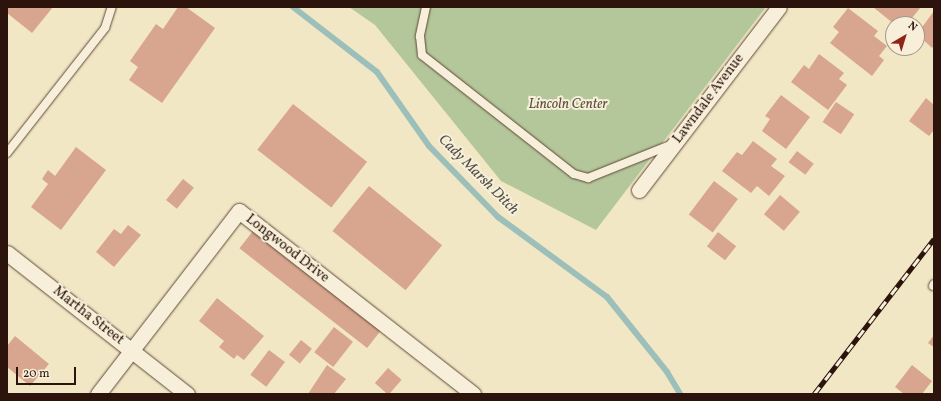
<!DOCTYPE html>
<html>
<head>
<meta charset="utf-8">
<style>
  body { margin:0 }
  #map { position:relative; width:941px; height:401px; overflow:hidden; background:#f2e7c4; font-family:Vollkorn,serif }
  div>[style] { position:absolute }
  .green>* { inset:0; background:#b4c79a }
  .stream>* { height:6px; margin:-3px; padding:0 3px; transform-origin:3px; border-radius:3px; background:#9cbfba }
  .building>* { inset:0; background:#d8a58e; transform-origin:0 0 }
  .roads { filter:drop-shadow(0 0 1px #5e493a) drop-shadow(0 0 1px #5e493a) }
  .lane>* { height:8px; margin:-4px; padding:0 4px; transform-origin:4px; border-radius:4px; background:#f7efd9 }
  .street>* { height:15px; margin:-7.5px; padding:0 7.5px; transform-origin:7.5px; border-radius:7.5px; background:#f7efd9 }
  .rail>* { height:4.5px; margin-top:-2.25px; transform-origin:0; background:repeating-linear-gradient(90deg,#f7efd9 0 9px,#2c140c 0 18px); box-sizing:border-box; border-block:1px solid #2c140c }
  span { translate:-50% -50%; white-space:nowrap; text-align:center; line-height:1.15; -webkit-text-stroke:4px #f7efd9; paint-order:stroke }
  .street-label { font-size:14px; color:#2c140c }
  .park-label { font-size:14px; color:#5c533e; font-style:italic }
  .water-label { font-size:15px; color:#535049; font-style:italic }
  .frame { position:absolute; inset:0; border:8px solid #2c140c; pointer-events:none }
  .north { position:absolute; left:885px; top:16px; width:40px; height:40px; box-sizing:border-box; background:#f7efd9; border:1px solid #a69787; border-radius:50%; rotate:38deg; font-size:11px; font-weight:700; line-height:16px; text-align:center; color:#2c140c }
  .north::after { content:''; display:block; margin:auto; width:14px; height:18px; background:#8f2418; clip-path:polygon(50% 0,100% 100%,50% 72%,0 100%) }
  .scale { position:absolute; left:16px; top:367px; width:60px; height:18px; box-sizing:border-box; border:2px solid #2c140c; border-top:0; padding-left:5px; font-size:12px; line-height:14px; white-space:nowrap; color:#2c140c; -webkit-text-stroke:3px #f7efd9; paint-order:stroke }
</style>
</head>
<body>
<div id="map">
  <div class="green">
    <i style="clip-path:polygon(349px 7px,766px 7px,596px 230px,501px 181px,375px 25px)"></i>
  </div>
  <div class="stream">
    <i style="left:293px;top:7px;width:106px;rotate:37.7deg"></i>
    <i style="left:377px;top:72px;width:90px;rotate:54.9deg"></i>
    <i style="left:429px;top:146px;width:99px;rotate:45.8deg"></i>
    <i style="left:498px;top:217px;width:135px;rotate:36.3deg"></i>
    <i style="left:607px;top:297px;width:96px;rotate:51.3deg"></i>
    <i style="left:667px;top:372px;width:26px;rotate:59deg"></i>
  </div>
  <div class="building">
    <i style="clip-path:polygon(7px 7px,53px 7px,32px 33px,7px 13px)"></i>
    <i style="clip-path:polygon(178px 7px,186px 7px,215px 28px,162px 103px,129px 80px,138px 67px,130px 61px,156px 24px,163px 29px)"></i>
    <i style="clip-path:polygon(873px 7px,921px 7px,907px 24px,894px 24px)"></i>
    <i style="clip-path:polygon(848px 8px,878px 31px,874px 36px,887px 46px,879px 56px,884px 60px,872px 76px,830px 43px,839px 32px,833px 27px)"></i>
    <i style="clip-path:polygon(934px 11px,934px 45px,932px 48px,917px 34px)"></i>
    <i style="clip-path:polygon(819px 54px,844px 73px,839px 79px,847px 85px,828px 110px,791px 82px,804px 65px,809px 69px)"></i>
    <i style="clip-path:polygon(781px 95px,810px 117px,786px 149px,762px 131px,770px 119px,765px 116px)"></i>
    <i style="clip-path:polygon(926px 98px,934px 105px,934px 130px,929px 136px,909px 121px)"></i>
    <i style="left:836px;top:102px;width:22px;height:24px;rotate:34deg"></i>
    <i style="left:293px;top:104px;width:94px;height:58px;rotate:38deg"></i>
    <i style="clip-path:polygon(753px 141px,777px 159px,771px 166px,785px 176px,769px 196px,757px 186px,751px 193px,722px 171px,737px 152px,742px 155px)"></i>
    <i style="clip-path:polygon(76px 147px,106px 170px,61px 230px,31px 207px,48px 184px,42px 179px,48px 170px,55px 176px)"></i>
    <i style="left:797px;top:151px;width:21px;height:14px;rotate:37deg"></i>
    <i style="left:183px;top:179px;width:14px;height:27px;rotate:39deg"></i>
    <i style="left:714px;top:181px;width:30px;height:42px;rotate:37deg"></i>
    <i style="left:369px;top:186px;width:94px;height:58px;rotate:39deg"></i>
    <i style="left:780px;top:195px;width:26px;height:25px;rotate:40deg"></i>
    <i style="clip-path:polygon(128px 225px,141px 235px,114px 267px,96px 252px,114px 229px,121px 234px)"></i>
    <i style="left:253px;top:231px;width:162px;height:22px;rotate:38deg"></i>
    <i style="left:718px;top:232px;width:23px;height:18px;rotate:38deg"></i>
    <i style="clip-path:polygon(217px 298px,264px 336px,244px 360px,237px 355px,234px 359px,219px 347px,224px 341px,199px 321px)"></i>
    <i style="left:334px;top:327px;width:24px;height:32px;rotate:38deg"></i>
    <i style="clip-path:polygon(934px 335px,934px 347px,928px 343px)"></i>
    <i style="clip-path:polygon(15px 336px,49px 364px,30px 386px,7px 367px,7px 346px)"></i>
    <i style="left:301px;top:340px;width:14px;height:19px;rotate:39deg"></i>
    <i style="left:269px;top:350px;width:20px;height:31px;rotate:37deg"></i>
    <i style="clip-path:polygon(327px 365px,346px 379px,334px 394px,308px 394px)"></i>
    <i style="clip-path:polygon(912px 365px,932px 381px,922px 394px,904px 394px,895px 387px)"></i>
    <i style="left:388px;top:368px;width:18px;height:20px;rotate:41deg"></i>
  </div>
  <div class="roads">
    <div class="lane">
      <i style="left:426px;top:7px;width:30px;rotate:102deg"></i>
      <i style="left:420px;top:36px;width:19px;rotate:84deg"></i>
      <i style="left:422px;top:55px;width:193px;rotate:38.1deg"></i>
      <i style="left:574px;top:174px;width:15px;rotate:16deg"></i>
      <i style="left:588px;top:178px;width:88px;rotate:-21.9deg"></i>
      <i style="left:7px;top:153px;width:159px;rotate:-51.9deg"></i>
      <i style="left:105px;top:28px;width:22px;rotate:-72deg"></i>
      <i style="left:933px;top:286px;width:2px;rotate:-63deg"></i>
    </div>
    <div class="street">
      <i style="left:639px;top:190px;width:230px;rotate:-52.6deg"></i>
      <i style="left:7px;top:253px;width:229px;rotate:38.1deg"></i>
      <i style="left:98px;top:394px;width:231px;rotate:-52.4deg"></i>
      <i style="left:239px;top:211px;width:297px;rotate:38deg"></i>
    </div>
  </div>
  <div class="rail">
    <i style="left:814px;top:394px;width:196px;rotate:-52.3deg"></i>
  </div>
  <div class="street-label">
    <span style="left:709px;top:99px;rotate:-53deg">Lawndale Avenue</span>
    <span style="left:287px;top:249px;rotate:38deg">Longwood Drive</span>
    <span style="left:88px;top:316px;rotate:38deg">Martha Street</span>
  </div>
  <div class="park-label">
    <span style="left:568px;top:105px">Lincoln Center</span>
  </div>
  <div class="water-label">
    <span style="left:478px;top:175px;rotate:45deg">Cady Marsh Ditch</span>
  </div>
  <div class="frame"></div>
  <div class="north">N</div>
  <div class="scale">20 m</div>
</div>
</body>
</html>
